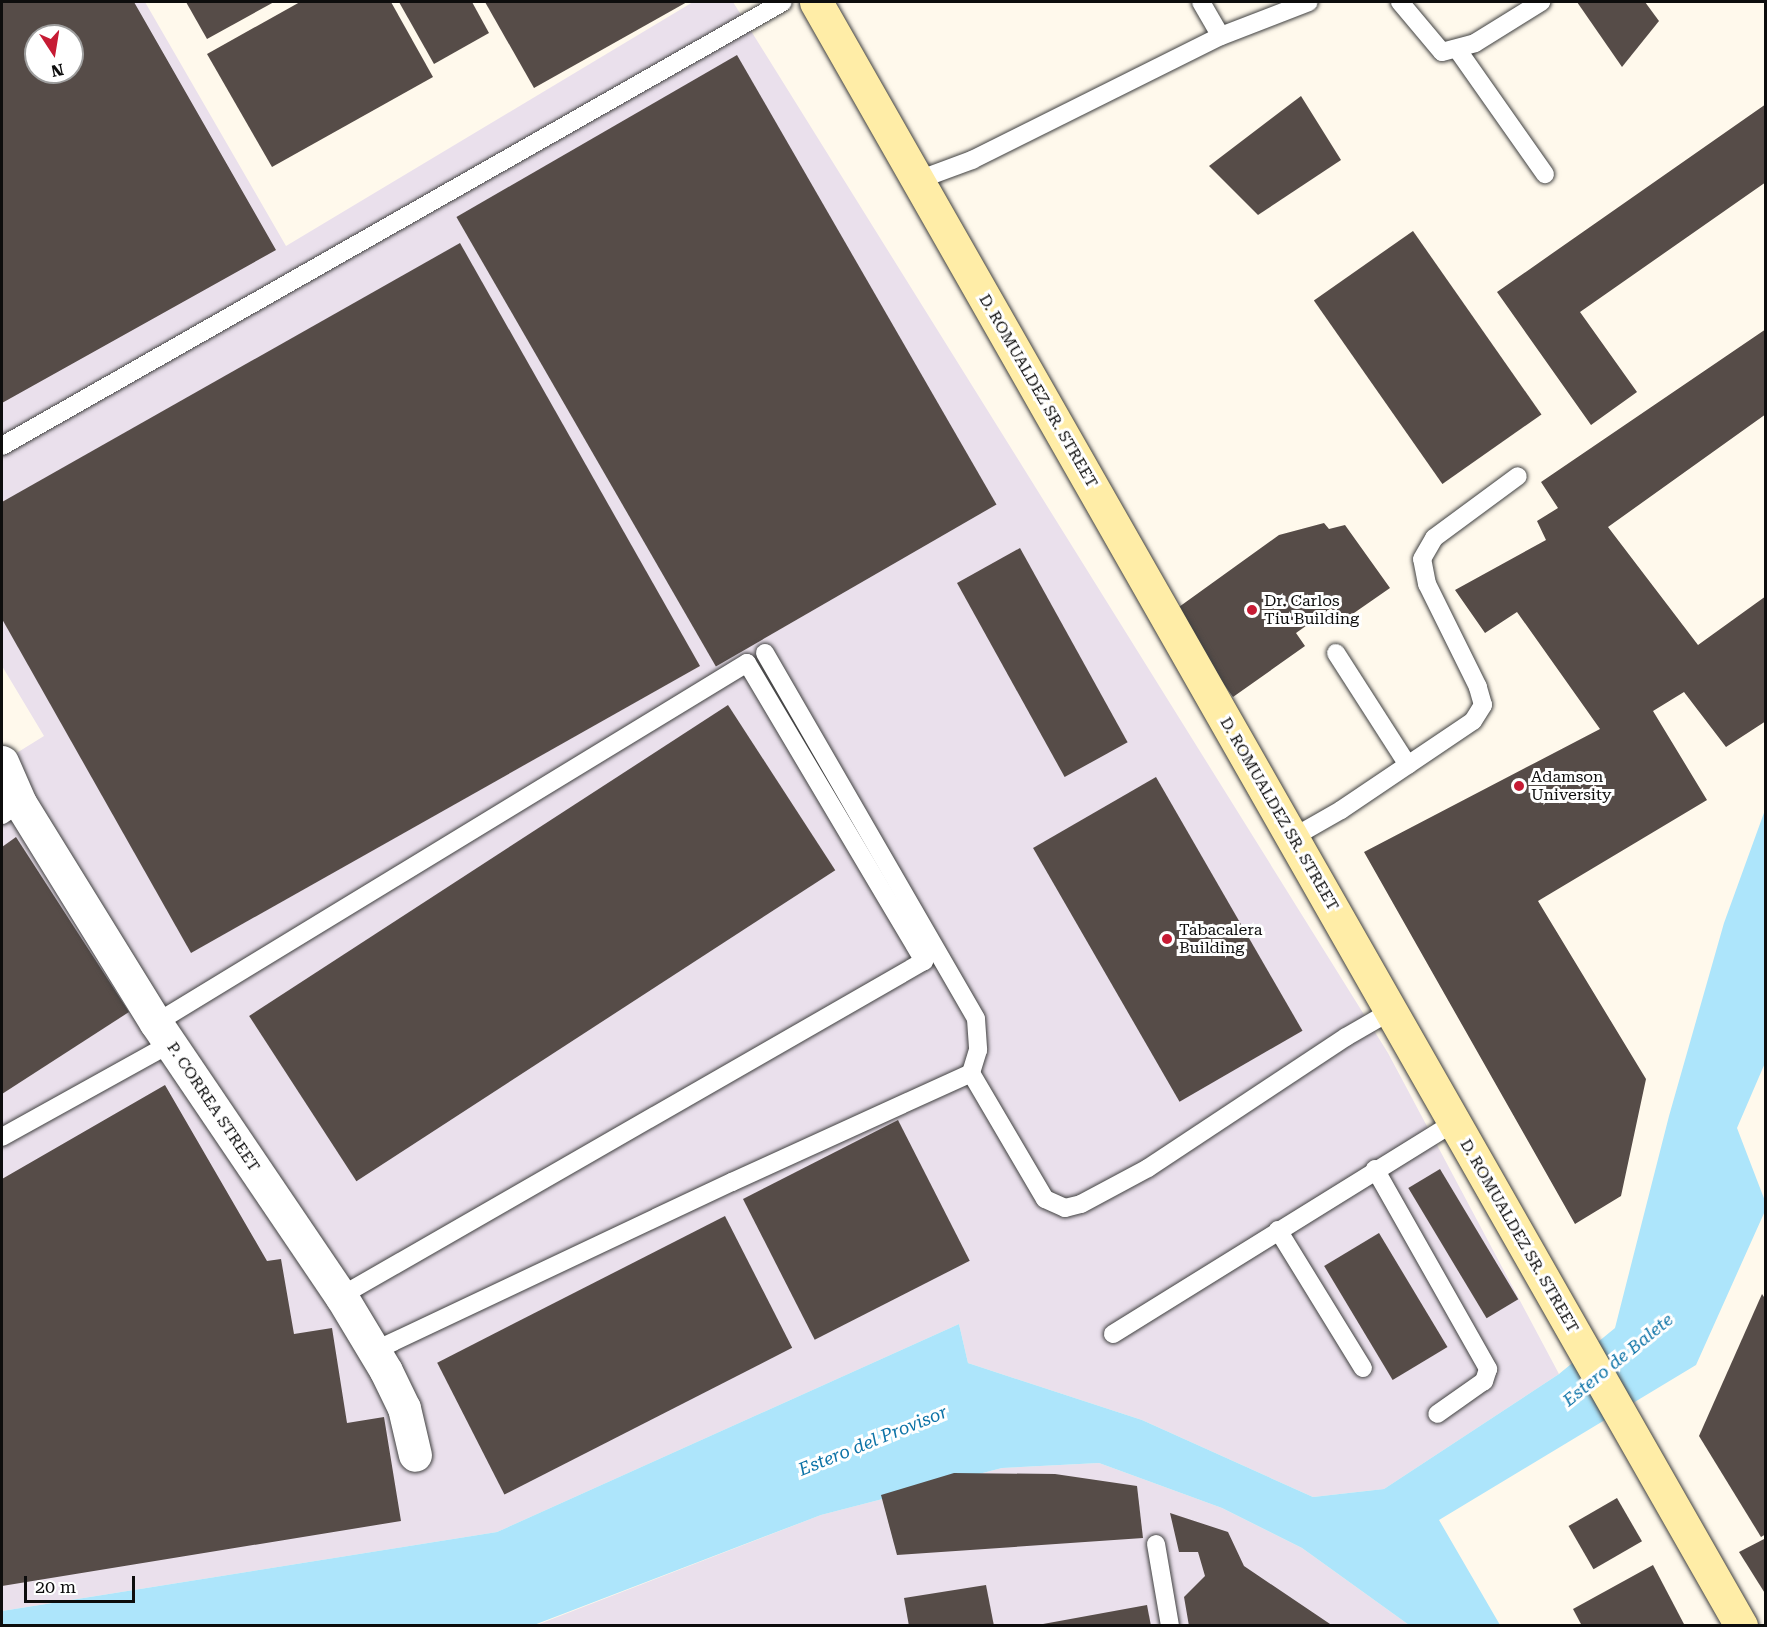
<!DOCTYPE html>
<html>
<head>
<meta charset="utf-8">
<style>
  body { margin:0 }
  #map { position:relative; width:1767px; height:1627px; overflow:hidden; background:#fff9ec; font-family:"Roboto Serif",serif }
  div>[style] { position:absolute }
  .industrial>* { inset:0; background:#eae0ec }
  .water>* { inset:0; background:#ade5fb }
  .building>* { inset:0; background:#564c48; transform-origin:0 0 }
  .roads { filter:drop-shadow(0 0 2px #404040) drop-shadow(0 0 2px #404040) }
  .lane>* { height:18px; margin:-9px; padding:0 9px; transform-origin:9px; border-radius:9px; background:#fff }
  .street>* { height:33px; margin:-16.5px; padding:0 16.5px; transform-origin:16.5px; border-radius:16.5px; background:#fff }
  .secondary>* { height:33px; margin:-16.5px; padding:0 16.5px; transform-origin:16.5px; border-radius:16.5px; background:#ffeda7 }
  .dots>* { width:16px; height:16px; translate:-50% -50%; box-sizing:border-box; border:3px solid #fff; border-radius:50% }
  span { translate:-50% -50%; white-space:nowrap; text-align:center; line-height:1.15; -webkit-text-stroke:6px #fff; paint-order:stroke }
  .street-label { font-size:16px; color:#0d0d0d }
  .poi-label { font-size:16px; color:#0d0d0d }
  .left { translate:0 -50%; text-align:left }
  .water-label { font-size:18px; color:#0d73a7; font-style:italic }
  .frame { position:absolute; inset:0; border:3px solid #0d0d0d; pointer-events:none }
  .north { position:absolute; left:24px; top:24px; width:60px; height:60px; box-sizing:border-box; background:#fff; border:2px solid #9e9e9e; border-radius:50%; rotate:168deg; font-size:16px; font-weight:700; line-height:24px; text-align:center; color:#0d0d0d }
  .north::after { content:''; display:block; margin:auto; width:21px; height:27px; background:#c61b34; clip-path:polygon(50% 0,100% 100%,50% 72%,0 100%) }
  .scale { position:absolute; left:24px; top:1576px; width:111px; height:27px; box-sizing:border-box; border:3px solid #0d0d0d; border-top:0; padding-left:8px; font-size:18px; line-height:21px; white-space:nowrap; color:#0d0d0d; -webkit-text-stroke:4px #fff; paint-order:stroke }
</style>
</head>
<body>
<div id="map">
  <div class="industrial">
    <i style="clip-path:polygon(evenodd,2px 2px,145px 2px,286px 246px,693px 2px,733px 2px,1388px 1053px,1559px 1374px,1384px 1489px,1313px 1497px,1142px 1420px,968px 1363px,959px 1324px,497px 1532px,2px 1611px,2px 762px,44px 736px,2px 666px,2px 2px,36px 36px,72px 36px,72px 72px,36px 72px,36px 36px)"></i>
    <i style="clip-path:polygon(1099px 1463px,1222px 1508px,1302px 1548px,1409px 1625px,534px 1626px,821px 1515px,1002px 1468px)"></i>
  </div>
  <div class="water">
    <i style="clip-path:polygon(1765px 810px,1765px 1063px,1737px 1128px,1765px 1201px,1765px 1211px,1696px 1365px,1439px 1520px,1500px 1625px,1409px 1625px,1302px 1548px,1222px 1508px,1099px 1463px,1002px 1468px,821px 1515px,534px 1625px,2px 1626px,2px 1611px,497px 1532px,959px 1324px,968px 1363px,1142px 1420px,1313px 1497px,1384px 1489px,1559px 1374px,1615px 1328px,1669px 1116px,1724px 923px)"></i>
  </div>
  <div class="building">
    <i style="clip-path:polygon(evenodd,2px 2px,134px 2px,276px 250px,2px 403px,2px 2px,36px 36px,72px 36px,72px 72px,36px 72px,36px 36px)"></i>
    <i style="clip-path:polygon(186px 2px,274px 2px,207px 39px)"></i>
    <i style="clip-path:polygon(300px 2px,391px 2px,433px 77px,272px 167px,207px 54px)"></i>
    <i style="clip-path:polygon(399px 2px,472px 2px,489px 33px,434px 64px)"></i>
    <i style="clip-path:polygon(485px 2px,687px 2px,534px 88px)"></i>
    <i style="clip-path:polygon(1577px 2px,1645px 2px,1659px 21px,1622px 67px)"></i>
    <i style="left:737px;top:55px;width:519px;height:324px;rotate:60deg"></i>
    <i style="clip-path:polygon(1301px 96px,1341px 160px,1258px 215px,1209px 166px)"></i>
    <i style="clip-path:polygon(1766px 104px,1766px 182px,1580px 312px,1637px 392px,1591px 425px,1497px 292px)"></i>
    <i style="left:1413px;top:231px;width:224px;height:121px;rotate:55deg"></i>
    <i style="clip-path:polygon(460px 243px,700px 666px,191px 953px,2px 619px,2px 502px)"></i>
    <i style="clip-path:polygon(1766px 329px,1766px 414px,1608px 527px,1698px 645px,1766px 596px,1766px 721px,1726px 747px,1684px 692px,1653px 711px,1707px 800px,1538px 901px,1646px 1079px,1621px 1196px,1575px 1224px,1364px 852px,1600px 729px,1517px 612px,1485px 633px,1455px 590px,1546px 540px,1537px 521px,1558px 508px,1541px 482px)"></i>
    <i style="clip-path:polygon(1324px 523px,1329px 529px,1345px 525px,1390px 588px,1341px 622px,1331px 608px,1296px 633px,1305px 646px,1233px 697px,1172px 612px,1279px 535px)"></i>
    <i style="left:1020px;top:548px;width:222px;height:72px;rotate:61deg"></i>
    <i style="left:728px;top:705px;width:197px;height:571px;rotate:57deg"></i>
    <i style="left:1156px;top:777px;width:293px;height:142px;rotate:60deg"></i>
    <i style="clip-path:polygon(16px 837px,129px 1012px,2px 1094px,2px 847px)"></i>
    <i style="clip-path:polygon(165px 1085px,267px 1261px,281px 1259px,294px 1334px,332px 1328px,347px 1423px,384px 1417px,401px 1521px,2px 1586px,2px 1179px)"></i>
    <i style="left:898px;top:1120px;width:158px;height:174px;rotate:63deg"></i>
    <i style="left:1440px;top:1169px;width:152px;height:37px;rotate:59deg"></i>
    <i style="left:725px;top:1216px;width:148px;height:323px;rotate:63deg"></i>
    <i style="left:1379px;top:1233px;width:133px;height:64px;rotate:59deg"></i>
    <i style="clip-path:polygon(1762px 1294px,1766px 1300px,1766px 1534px,1761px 1537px,1699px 1436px)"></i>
    <i style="clip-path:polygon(954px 1473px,1055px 1474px,1137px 1486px,1143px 1538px,897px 1555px,881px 1495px)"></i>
    <i style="left:1617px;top:1498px;width:50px;height:56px;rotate:60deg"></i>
    <i style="clip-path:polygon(1170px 1513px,1228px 1532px,1244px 1566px,1333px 1626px,1189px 1626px,1184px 1597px,1205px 1576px,1198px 1552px,1179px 1552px)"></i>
    <i style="clip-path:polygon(1766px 1538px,1766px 1595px,1739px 1552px)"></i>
    <i style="clip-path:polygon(1653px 1565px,1685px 1626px,1582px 1626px,1573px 1609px)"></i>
    <i style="clip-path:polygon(986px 1585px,994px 1626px,909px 1626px,904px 1598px)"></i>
    <i style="clip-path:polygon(1147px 1605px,1151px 1626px,1043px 1626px,1043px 1624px)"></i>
  </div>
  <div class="roads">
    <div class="lane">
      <i style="left:1201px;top:2px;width:39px;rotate:60deg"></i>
      <i style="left:1400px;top:2px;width:65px;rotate:50deg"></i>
      <i style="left:1442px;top:52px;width:34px;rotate:-15deg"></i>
      <i style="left:1475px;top:43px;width:78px;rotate:-31.8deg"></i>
      <i style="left:1457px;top:49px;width:153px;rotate:54.9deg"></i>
      <i style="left:918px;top:180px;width:58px;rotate:-20.3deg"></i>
      <i style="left:972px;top:160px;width:278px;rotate:-26.5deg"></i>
      <i style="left:1221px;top:36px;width:94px;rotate:-21.1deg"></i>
      <i style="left:2px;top:446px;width:898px;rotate:-29.62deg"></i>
      <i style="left:765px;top:653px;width:422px;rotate:60deg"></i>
      <i style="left:976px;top:1019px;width:31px;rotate:86deg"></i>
      <i style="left:978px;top:1050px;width:24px;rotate:107deg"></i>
      <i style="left:971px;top:1073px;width:146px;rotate:59.6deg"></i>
      <i style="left:1045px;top:1199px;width:22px;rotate:24deg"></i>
      <i style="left:1065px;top:1208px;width:16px;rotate:-14deg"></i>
      <i style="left:1081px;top:1204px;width:76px;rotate:-28.2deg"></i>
      <i style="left:1148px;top:1168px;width:237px;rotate:-33.5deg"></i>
      <i style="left:1346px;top:1037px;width:52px;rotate:-30deg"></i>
      <i style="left:1336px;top:653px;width:133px;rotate:57.3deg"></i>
      <i style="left:2px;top:815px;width:22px;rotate:-34deg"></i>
      <i style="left:1292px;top:838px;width:56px;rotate:-29.7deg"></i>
      <i style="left:1341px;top:810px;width:159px;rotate:-34deg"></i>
      <i style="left:1473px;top:721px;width:19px;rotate:-58deg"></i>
      <i style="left:1483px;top:705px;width:19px;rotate:-106deg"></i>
      <i style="left:1478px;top:687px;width:115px;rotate:-116.3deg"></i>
      <i style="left:1427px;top:584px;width:25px;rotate:-101deg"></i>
      <i style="left:1422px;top:559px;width:24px;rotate:-60deg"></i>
      <i style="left:1434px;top:538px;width:104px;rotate:-36.4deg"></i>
      <i style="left:156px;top:1023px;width:692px;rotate:-31.35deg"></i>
      <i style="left:747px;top:663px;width:347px;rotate:59.3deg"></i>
      <i style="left:924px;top:961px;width:672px;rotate:150.12deg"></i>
      <i style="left:2px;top:1137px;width:192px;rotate:-29deg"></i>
      <i style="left:1375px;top:1169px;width:230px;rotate:60.5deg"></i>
      <i style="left:1488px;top:1369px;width:13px;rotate:108deg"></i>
      <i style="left:1484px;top:1381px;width:57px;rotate:144.9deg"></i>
      <i style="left:1278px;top:1230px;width:162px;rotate:58.4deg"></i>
      <i style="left:1113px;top:1334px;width:402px;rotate:-31.8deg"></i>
      <i style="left:374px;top:1351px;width:396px;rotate:-25.3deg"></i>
      <i style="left:732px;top:1182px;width:263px;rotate:-24.5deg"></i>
      <i style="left:1156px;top:1544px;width:83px;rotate:80.3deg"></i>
    </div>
    <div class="street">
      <i style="left:2px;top:762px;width:45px;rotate:66.3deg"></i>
      <i style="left:20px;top:803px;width:259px;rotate:58.3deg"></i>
      <i style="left:156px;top:1023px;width:330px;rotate:55.9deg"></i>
      <i style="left:341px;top:1296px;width:87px;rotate:59deg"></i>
      <i style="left:386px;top:1371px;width:41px;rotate:64.1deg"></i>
      <i style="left:404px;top:1408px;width:48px;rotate:76.8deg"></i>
    </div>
    <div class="secondary">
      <i style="left:816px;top:2px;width:1869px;rotate:60.33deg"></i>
    </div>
  </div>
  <div class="dots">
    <i style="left:1252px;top:610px;background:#c61b34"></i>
    <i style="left:1519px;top:786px;background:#c61b34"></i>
    <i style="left:1167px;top:939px;background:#c61b34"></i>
  </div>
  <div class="street-label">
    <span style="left:1038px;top:391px;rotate:60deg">D. ROMUALDEZ SR. STREET</span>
    <span style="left:1279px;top:814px;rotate:60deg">D. ROMUALDEZ SR. STREET</span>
    <span style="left:213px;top:1107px;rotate:56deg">P. CORREA STREET</span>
    <span style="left:1519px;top:1236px;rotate:60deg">D. ROMUALDEZ SR. STREET</span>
  </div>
  <div class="poi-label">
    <span class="left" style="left:1264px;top:610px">Dr. Carlos<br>Tiu Building</span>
    <span class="left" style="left:1531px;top:786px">Adamson<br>University</span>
    <span class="left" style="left:1179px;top:939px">Tabacalera<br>Building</span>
  </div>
  <div class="water-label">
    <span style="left:1618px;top:1360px;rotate:-39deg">Estero de Balete</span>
    <span style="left:873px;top:1441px;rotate:-22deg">Estero del Provisor</span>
  </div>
  <div class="frame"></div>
  <div class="north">N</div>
  <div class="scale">20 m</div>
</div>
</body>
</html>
